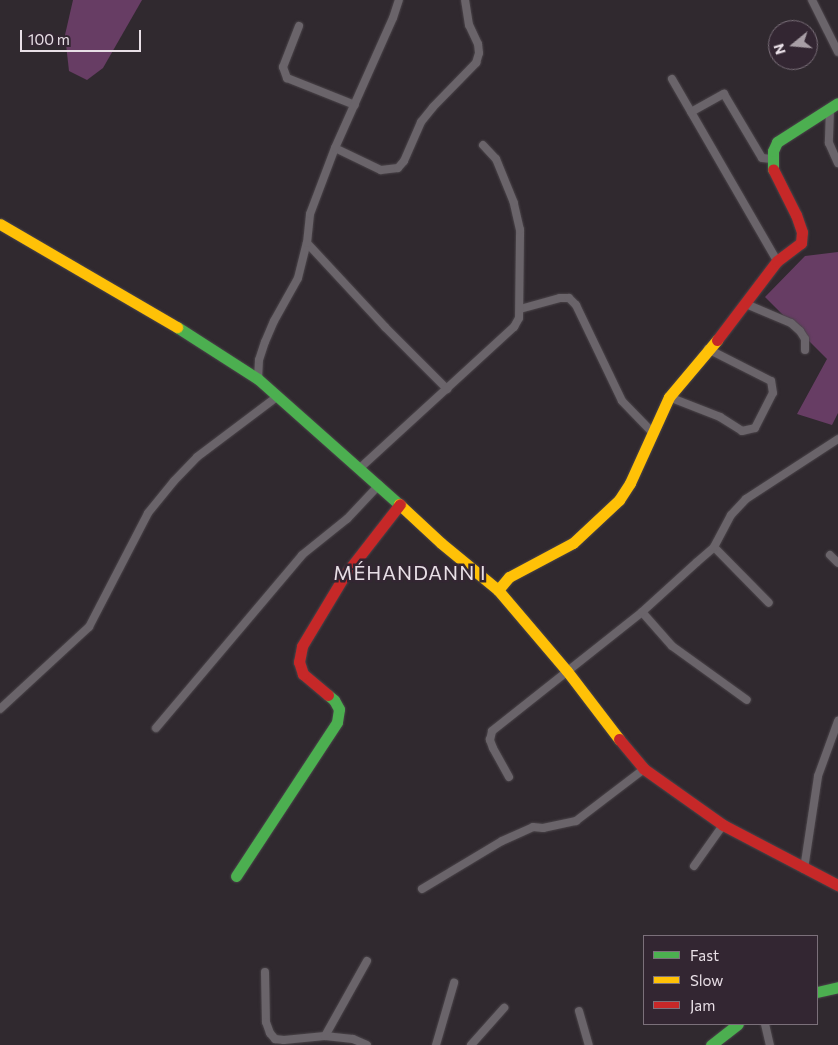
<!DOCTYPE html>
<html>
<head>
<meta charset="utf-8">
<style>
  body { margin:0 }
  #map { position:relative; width:838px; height:1045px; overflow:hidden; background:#30292f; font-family:Commissioner,sans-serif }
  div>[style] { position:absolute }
  .green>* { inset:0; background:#673d64 }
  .roads { filter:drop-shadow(0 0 1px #4a4449) drop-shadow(0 0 1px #4a4449) }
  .street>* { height:8px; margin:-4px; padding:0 4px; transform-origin:4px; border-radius:4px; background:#6a646a }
  .fast>* { height:11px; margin:-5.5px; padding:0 5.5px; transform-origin:5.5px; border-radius:5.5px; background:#4caf50 }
  .slow>* { height:11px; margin:-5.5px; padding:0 5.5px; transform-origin:5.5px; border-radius:5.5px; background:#ffc107 }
  .jam>* { height:11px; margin:-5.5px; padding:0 5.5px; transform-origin:5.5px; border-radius:5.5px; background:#c62828 }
  span { translate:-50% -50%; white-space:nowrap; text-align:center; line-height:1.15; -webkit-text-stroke:5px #332632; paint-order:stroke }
  .quarter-label { font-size:20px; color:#e8dfe6; letter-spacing:1px }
  .legend { position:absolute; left:643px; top:935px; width:175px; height:90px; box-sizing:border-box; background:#332632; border:1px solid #7b707a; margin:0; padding:6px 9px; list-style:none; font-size:15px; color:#e8dfe6 }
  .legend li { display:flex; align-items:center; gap:10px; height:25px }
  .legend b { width:25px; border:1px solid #7b707a }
  .north { position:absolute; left:768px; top:20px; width:50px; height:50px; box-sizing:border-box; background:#332632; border:1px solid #7b707a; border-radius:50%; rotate:253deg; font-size:14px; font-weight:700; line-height:20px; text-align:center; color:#e8dfe6 }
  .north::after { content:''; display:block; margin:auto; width:18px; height:22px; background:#a89fa6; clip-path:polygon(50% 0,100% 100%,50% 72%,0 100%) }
  .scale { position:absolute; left:20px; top:30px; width:121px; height:22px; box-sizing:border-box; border:2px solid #e8dfe6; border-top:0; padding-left:6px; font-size:15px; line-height:18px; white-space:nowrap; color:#e8dfe6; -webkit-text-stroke:4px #332632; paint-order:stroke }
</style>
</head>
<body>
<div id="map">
  <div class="green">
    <i style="clip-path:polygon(73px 0,142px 0,103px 68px,87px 80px,69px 71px,65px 35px)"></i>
    <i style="clip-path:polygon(838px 252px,838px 413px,832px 425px,797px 414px,827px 359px,765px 297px,805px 256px)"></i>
  </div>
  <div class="roads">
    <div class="street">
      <i style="left:812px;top:0;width:58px;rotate:63.4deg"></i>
      <i style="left:299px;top:26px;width:44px;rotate:111.3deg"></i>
      <i style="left:283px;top:67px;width:12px;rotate:70deg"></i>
      <i style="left:287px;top:78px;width:73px;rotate:21.7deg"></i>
      <i style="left:672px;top:79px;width:210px;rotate:60deg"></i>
      <i style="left:830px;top:109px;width:34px;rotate:92deg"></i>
      <i style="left:829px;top:143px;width:22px;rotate:66deg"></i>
      <i style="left:691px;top:112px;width:38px;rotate:-29deg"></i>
      <i style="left:724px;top:94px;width:74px;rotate:59.3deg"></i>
      <i style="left:762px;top:158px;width:10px;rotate:6deg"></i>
      <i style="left:335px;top:148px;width:51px;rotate:25.6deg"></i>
      <i style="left:381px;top:170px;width:17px;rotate:-7deg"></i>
      <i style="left:398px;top:168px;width:9px;rotate:-49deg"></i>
      <i style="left:404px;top:161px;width:43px;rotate:-66.4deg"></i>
      <i style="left:421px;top:122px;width:19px;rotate:-51deg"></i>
      <i style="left:433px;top:107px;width:62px;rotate:-45.7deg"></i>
      <i style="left:476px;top:63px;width:10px;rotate:-73deg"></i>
      <i style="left:479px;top:53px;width:9px;rotate:-96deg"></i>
      <i style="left:478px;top:44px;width:21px;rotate:-115deg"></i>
      <i style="left:469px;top:25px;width:25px;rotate:-99deg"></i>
      <i style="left:307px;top:243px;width:115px;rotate:47.1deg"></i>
      <i style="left:385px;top:327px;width:88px;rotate:45deg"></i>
      <i style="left:746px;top:304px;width:49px;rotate:22.9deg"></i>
      <i style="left:791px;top:323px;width:12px;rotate:42deg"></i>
      <i style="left:800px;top:331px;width:9px;rotate:58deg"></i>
      <i style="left:805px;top:339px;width:11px;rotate:90deg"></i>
      <i style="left:520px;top:309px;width:41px;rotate:-15.4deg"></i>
      <i style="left:560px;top:298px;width:9px"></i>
      <i style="left:569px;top:298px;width:10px;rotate:45deg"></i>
      <i style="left:576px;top:305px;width:106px;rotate:64.4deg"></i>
      <i style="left:622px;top:401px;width:43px;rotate:45.9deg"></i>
      <i style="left:258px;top:379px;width:19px;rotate:-87deg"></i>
      <i style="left:259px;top:360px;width:19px;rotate:-72deg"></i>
      <i style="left:265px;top:342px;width:23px;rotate:-67deg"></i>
      <i style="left:274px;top:321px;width:49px;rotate:-60.8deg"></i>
      <i style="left:298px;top:278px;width:36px;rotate:-76deg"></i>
      <i style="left:307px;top:243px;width:29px;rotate:-84deg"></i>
      <i style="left:310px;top:214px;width:71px;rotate:-69.3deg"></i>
      <i style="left:335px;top:148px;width:142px;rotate:-66deg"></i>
      <i style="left:393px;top:18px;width:19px;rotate:-72deg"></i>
      <i style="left:669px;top:397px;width:55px;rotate:21.4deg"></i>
      <i style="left:720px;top:417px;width:26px;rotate:32deg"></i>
      <i style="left:742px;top:431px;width:13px;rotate:-13deg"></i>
      <i style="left:755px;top:428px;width:39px;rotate:-63deg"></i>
      <i style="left:773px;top:393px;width:12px;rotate:-99deg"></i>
      <i style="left:771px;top:381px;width:71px;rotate:-153.1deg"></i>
      <i style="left:360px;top:468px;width:209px;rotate:-42.5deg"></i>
      <i style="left:514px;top:327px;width:10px;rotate:-61deg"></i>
      <i style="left:519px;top:318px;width:88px;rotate:-89.3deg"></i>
      <i style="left:520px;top:230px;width:28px;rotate:-103deg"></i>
      <i style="left:514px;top:203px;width:48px;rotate:-112.2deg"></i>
      <i style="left:496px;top:159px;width:19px;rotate:-133deg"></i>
      <i style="left:714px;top:547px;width:78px;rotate:45.5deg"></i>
      <i style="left:830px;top:555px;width:11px;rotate:45deg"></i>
      <i style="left:642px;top:612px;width:45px;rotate:48.6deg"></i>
      <i style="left:672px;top:646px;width:92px;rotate:35.8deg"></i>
      <i style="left:0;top:709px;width:121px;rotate:-42.7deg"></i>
      <i style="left:89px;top:627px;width:128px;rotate:-62.6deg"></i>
      <i style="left:148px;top:513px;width:41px;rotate:-50.9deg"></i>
      <i style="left:174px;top:481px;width:33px;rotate:-46deg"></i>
      <i style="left:197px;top:457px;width:101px;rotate:-37deg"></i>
      <i style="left:156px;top:728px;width:226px;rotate:-49.8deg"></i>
      <i style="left:302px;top:555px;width:58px;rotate:-38.7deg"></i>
      <i style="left:347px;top:519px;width:47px;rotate:-46.7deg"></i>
      <i style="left:509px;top:777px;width:33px;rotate:-119deg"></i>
      <i style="left:493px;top:748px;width:9px;rotate:-111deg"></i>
      <i style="left:490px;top:740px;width:9px;rotate:-77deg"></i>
      <i style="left:492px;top:731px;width:191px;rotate:-38.4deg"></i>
      <i style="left:642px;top:612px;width:74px;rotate:-42.3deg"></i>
      <i style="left:697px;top:562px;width:23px;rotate:-41deg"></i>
      <i style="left:714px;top:547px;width:36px;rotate:-62deg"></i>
      <i style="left:731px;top:515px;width:22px;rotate:-47deg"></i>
      <i style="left:746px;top:499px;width:110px;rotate:-33.1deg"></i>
      <i style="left:694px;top:866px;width:50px;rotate:-54.7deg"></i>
      <i style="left:804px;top:869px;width:94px;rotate:-81.4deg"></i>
      <i style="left:818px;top:776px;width:59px;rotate:-70deg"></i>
      <i style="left:422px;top:889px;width:93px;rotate:-31deg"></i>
      <i style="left:502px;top:841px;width:34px;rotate:-24deg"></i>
      <i style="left:533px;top:827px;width:10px;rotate:6deg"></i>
      <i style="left:543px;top:828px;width:34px;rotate:-12deg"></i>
      <i style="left:576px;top:821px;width:86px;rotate:-37.4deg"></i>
      <i style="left:265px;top:972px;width:50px;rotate:88.9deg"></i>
      <i style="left:266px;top:1022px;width:12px;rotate:70deg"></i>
      <i style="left:270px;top:1033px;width:8px;rotate:50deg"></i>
      <i style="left:275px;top:1039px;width:9px;rotate:6deg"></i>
      <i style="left:284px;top:1040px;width:41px;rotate:-5.6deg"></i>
      <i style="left:325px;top:1036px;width:28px;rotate:6deg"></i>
      <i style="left:353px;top:1039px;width:15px;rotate:23deg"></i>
      <i style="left:579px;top:1011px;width:35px;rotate:74deg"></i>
      <i style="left:765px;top:1024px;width:22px;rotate:77deg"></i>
      <i style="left:325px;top:1036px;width:86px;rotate:-60.8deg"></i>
      <i style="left:436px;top:1045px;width:65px;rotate:-73.8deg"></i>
      <i style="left:471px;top:1045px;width:50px;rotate:-48.3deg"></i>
    </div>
    <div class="fast">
      <i style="left:773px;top:169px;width:18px;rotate:-90deg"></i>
      <i style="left:773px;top:151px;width:10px;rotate:-66deg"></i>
      <i style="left:777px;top:142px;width:72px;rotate:-32.6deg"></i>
      <i style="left:177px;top:327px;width:96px;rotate:32.7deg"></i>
      <i style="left:258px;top:379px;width:188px;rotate:41.6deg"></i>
      <i style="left:236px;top:876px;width:184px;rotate:-56.7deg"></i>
      <i style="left:337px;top:722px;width:13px;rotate:-81deg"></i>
      <i style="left:339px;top:709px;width:10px;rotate:-119deg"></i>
      <i style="left:334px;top:700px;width:8px;rotate:-140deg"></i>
      <i style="left:817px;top:992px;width:22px;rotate:-13deg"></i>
      <i style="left:711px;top:1045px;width:34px;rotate:-38deg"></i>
    </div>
    <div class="slow">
      <i style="left:0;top:224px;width:205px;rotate:30.2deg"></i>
      <i style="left:399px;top:504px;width:57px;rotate:42.9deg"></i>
      <i style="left:441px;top:543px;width:74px;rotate:39.5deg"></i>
      <i style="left:498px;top:590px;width:106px;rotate:49.6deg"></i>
      <i style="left:567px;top:671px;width:86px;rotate:52.6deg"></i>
      <i style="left:498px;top:590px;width:17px;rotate:-50deg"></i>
      <i style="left:509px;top:577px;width:72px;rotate:-28deg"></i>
      <i style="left:573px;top:543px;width:63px;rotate:-43.1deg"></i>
      <i style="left:619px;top:500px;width:20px;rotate:-57deg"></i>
      <i style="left:630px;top:483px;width:94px;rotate:-65.6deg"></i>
      <i style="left:669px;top:397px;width:75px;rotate:-49.9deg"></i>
    </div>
    <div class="jam">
      <i style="left:717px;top:340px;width:99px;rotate:-52.8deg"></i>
      <i style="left:777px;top:261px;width:30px;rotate:-37deg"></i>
      <i style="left:801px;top:243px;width:11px;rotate:-85deg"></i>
      <i style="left:802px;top:232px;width:18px;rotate:-109deg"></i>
      <i style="left:796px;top:215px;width:51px;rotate:-116.6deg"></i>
      <i style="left:328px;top:695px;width:33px;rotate:-140deg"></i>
      <i style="left:303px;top:674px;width:13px;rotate:-108deg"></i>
      <i style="left:299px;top:662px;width:16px;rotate:-79deg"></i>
      <i style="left:302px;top:646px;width:82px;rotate:-59deg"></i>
      <i style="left:344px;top:576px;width:91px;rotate:-52.1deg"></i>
      <i style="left:619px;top:739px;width:39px;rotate:50deg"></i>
      <i style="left:644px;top:769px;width:97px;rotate:35.3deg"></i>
      <i style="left:723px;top:825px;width:130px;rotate:27.6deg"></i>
    </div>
  </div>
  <div class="quarter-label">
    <span style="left:410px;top:572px">MÉHANDANN I</span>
  </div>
  <ul class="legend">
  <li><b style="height:6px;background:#4caf50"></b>Fast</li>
  <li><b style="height:6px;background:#ffc107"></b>Slow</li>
  <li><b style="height:6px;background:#c62828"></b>Jam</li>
  </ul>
  <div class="north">N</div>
  <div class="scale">100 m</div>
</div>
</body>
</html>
